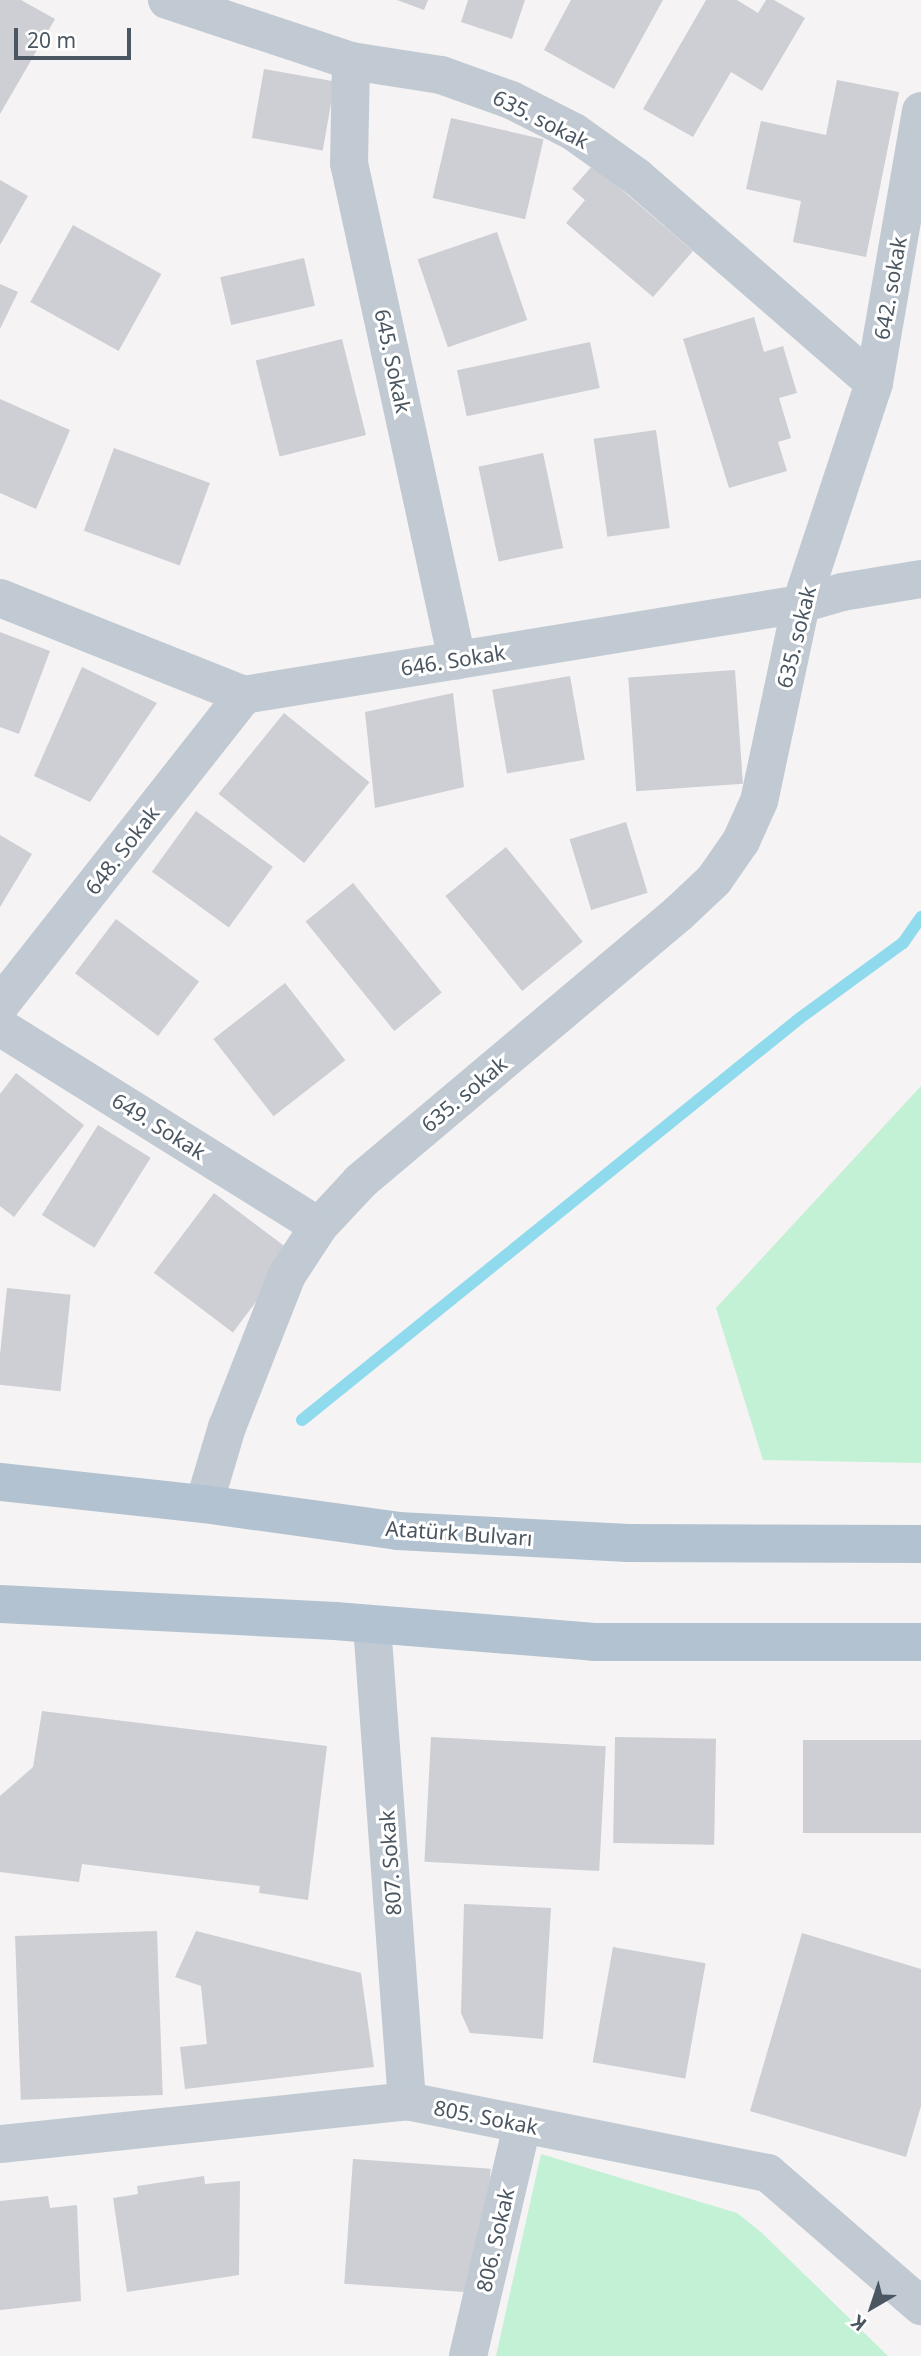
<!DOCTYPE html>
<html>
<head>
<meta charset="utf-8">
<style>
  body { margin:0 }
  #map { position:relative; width:921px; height:2356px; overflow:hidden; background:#f5f3f3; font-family:"Noto Sans",sans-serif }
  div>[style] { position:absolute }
  .green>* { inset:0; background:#c3f1d5 }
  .stream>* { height:12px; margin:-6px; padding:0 6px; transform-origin:6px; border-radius:6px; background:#90daee }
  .building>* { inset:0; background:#cdcfd5; transform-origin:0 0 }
  .minor>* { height:38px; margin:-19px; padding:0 19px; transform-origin:19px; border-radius:19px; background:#c1cad2 }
  .primary>* { height:38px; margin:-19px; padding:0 19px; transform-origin:19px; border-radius:19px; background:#b3c2d1 }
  span { translate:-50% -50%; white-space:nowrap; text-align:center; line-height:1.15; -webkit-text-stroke:6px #fff; paint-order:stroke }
  .street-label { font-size:21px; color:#4a5661 }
  .north { position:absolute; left:837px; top:2272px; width:70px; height:70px; -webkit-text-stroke:5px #fff; paint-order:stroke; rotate:219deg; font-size:19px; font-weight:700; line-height:28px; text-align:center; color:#4a5661 }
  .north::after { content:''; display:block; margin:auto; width:24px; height:32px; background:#4a5661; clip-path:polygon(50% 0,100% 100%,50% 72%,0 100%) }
  .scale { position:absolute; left:14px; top:28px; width:117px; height:32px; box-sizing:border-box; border:4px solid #4a5661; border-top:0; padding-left:9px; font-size:21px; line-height:24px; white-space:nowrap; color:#4a5661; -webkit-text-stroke:5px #fff; paint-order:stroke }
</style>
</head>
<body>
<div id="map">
  <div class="green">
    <i style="clip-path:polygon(921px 1086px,921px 1463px,763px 1460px,716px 1308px)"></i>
    <i style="clip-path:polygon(541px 2154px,737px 2213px,762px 2233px,888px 2356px,496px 2356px)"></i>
  </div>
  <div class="stream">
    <i style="left:302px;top:1420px;width:640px;rotate:-38.91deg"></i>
    <i style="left:800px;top:1018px;width:127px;rotate:-36.1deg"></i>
    <i style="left:903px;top:943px;width:32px;rotate:-55deg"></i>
  </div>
  <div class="building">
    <i style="clip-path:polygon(0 0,21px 0,55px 19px,0 114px)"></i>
    <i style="clip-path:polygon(397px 0,428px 0,424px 10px)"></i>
    <i style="clip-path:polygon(468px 0,525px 0,512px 39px,461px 22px)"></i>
    <i style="clip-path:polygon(571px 0,663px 0,614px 89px,544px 50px)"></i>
    <i style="clip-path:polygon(706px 0,737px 0,758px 13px,766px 0,774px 0,805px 18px,762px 91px,731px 72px,693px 137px,643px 109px)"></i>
    <i style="left:264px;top:69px;width:72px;height:70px;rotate:10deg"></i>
    <i style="clip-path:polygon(837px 80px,899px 92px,866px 257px,793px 242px,801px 201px,746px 189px,761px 121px,826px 135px)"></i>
    <i style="left:451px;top:118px;width:95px;height:82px;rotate:13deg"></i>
    <i style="clip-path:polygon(593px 165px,693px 251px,653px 297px,566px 223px,585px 200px,572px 189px)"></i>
    <i style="clip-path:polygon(0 180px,28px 196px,0 245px)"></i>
    <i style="left:73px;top:225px;width:101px;height:88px;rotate:29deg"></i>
    <i style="left:497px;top:232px;width:93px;height:84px;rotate:71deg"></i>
    <i style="left:304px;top:258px;width:49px;height:86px;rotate:77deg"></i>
    <i style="clip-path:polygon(0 284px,18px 292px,0 329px)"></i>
    <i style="clip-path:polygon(754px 317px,764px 352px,783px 346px,797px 393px,779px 398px,791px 438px,778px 442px,787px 471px,729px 488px,683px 339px)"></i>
    <i style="left:342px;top:339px;width:99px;height:89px;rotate:76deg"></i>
    <i style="left:590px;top:342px;width:47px;height:136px;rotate:78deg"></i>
    <i style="clip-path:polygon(0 399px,70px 430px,36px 509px,0 493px)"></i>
    <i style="left:656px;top:430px;width:99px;height:63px;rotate:82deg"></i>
    <i style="left:114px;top:448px;width:102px;height:88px;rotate:20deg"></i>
    <i style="left:543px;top:453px;width:97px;height:66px;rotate:78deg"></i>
    <i style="clip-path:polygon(0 632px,50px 651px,19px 734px,0 727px)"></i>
    <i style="clip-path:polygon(82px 667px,157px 703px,90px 802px,34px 776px)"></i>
    <i style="left:735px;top:670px;width:114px;height:107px;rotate:86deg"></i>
    <i style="left:570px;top:676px;width:85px;height:79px;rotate:80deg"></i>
    <i style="clip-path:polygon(453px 693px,464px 787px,375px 808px,365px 712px)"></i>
    <i style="left:284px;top:713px;width:110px;height:104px;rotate:39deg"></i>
    <i style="left:196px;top:811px;width:95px;height:75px;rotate:36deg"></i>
    <i style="left:626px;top:822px;width:74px;height:59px;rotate:73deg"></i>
    <i style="clip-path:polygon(0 835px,32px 854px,0 907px)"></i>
    <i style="left:506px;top:847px;width:122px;height:78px;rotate:51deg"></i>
    <i style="left:353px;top:883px;width:141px;height:61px;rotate:51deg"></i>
    <i style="left:116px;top:919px;width:104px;height:68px;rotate:37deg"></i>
    <i style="left:285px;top:983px;width:98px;height:91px;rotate:52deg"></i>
    <i style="clip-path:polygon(16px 1073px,84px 1125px,14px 1217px,0 1206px,0 1094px)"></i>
    <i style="left:98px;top:1125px;width:62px;height:106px;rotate:32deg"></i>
    <i style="left:214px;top:1193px;width:99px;height:100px;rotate:37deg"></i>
    <i style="left:7px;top:1288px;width:64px;height:97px;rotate:6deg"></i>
    <i style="clip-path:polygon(42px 1711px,327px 1746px,308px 1900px,259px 1893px,260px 1886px,82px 1864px,79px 1882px,0 1872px,0 1796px,33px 1767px)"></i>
    <i style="left:431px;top:1737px;width:175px;height:125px;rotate:3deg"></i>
    <i style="left:615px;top:1737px;width:101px;height:106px;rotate:1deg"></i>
    <i style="left:803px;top:1740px;width:118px;height:93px"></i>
    <i style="clip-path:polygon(464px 1904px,551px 1908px,543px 2039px,470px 2033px,461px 2013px)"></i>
    <i style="left:157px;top:1931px;width:164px;height:142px;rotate:88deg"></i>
    <i style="clip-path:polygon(196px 1931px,361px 1973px,374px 2067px,185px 2089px,180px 2047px,207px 2044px,201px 1986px,175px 1977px)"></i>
    <i style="clip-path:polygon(802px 1933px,921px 1969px,921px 2106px,906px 2157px,750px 2111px)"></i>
    <i style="left:613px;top:1947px;width:94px;height:117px;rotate:10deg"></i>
    <i style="left:353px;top:2159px;width:138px;height:125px;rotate:4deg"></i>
    <i style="clip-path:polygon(204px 2176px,205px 2184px,240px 2181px,239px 2275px,127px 2292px,113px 2198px,138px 2194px,137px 2186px)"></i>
    <i style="clip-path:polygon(48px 2196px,50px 2208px,77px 2205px,81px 2301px,0 2310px,0 2201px)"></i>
  </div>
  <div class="minor">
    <i style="left:167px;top:0;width:194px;rotate:18.3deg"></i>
    <i style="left:351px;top:61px;width:91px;rotate:8.8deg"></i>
    <i style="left:441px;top:75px;width:74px;rotate:19.7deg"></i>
    <i style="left:511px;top:100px;width:71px;rotate:26.9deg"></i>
    <i style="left:574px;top:132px;width:77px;rotate:35.5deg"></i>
    <i style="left:637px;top:177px;width:314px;rotate:41deg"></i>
    <i style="left:874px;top:383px;width:233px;rotate:108.3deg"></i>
    <i style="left:801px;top:604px;width:201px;rotate:102deg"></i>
    <i style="left:759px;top:801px;width:44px;rotate:114.2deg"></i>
    <i style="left:741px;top:841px;width:47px;rotate:124.7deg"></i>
    <i style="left:714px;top:880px;width:48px;rotate:136.7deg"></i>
    <i style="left:679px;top:913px;width:417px;rotate:139.9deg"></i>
    <i style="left:360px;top:1182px;width:60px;rotate:133deg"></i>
    <i style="left:319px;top:1226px;width:59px;rotate:123.1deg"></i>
    <i style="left:287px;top:1275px;width:163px;rotate:111.5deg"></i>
    <i style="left:227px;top:1427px;width:80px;rotate:106.6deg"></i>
    <i style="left:351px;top:61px;width:102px;rotate:91.1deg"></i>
    <i style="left:349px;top:163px;width:509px;rotate:77.74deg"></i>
    <i style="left:874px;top:383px;width:276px;rotate:-80.2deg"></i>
    <i style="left:0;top:598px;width:263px;rotate:21.7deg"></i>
    <i style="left:244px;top:695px;width:564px;rotate:-9.28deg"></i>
    <i style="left:801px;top:604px;width:43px;rotate:-16.3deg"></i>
    <i style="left:842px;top:592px;width:80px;rotate:-9.3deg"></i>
    <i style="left:0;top:1005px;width:395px;rotate:-51.8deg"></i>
    <i style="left:0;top:1027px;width:376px;rotate:32deg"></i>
    <i style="left:372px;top:1625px;width:477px;rotate:85.8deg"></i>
    <i style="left:0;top:2144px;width:409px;rotate:-6deg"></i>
    <i style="left:407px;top:2101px;width:368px;rotate:11.3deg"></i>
    <i style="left:768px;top:2173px;width:203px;rotate:41deg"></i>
    <i style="left:468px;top:2356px;width:237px;rotate:-76.8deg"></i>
  </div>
  <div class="primary">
    <i style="left:0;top:1482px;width:205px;rotate:6.2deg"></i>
    <i style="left:204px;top:1504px;width:196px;rotate:7.9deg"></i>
    <i style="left:398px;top:1531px;width:230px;rotate:3deg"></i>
    <i style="left:628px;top:1543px;width:293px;rotate:0.2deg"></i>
    <i style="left:0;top:1604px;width:335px;rotate:2.9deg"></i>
    <i style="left:335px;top:1621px;width:260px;rotate:4.6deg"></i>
    <i style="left:594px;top:1642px;width:327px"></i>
  </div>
  <div class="street-label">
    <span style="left:541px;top:119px;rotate:27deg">635. sokak</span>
    <span style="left:890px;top:288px;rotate:-80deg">642. sokak</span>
    <span style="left:393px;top:361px;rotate:78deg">645. Sokak</span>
    <span style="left:796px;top:637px;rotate:-76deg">635. sokak</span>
    <span style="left:453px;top:660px;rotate:-9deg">646. Sokak</span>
    <span style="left:122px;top:850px;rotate:-52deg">648. Sokak</span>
    <span style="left:464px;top:1094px;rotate:-40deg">635. sokak</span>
    <span style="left:159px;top:1126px;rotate:32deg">649. Sokak</span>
    <span style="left:459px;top:1533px;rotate:4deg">Atatürk Bulvarı</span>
    <span style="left:390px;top:1863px;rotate:-94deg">807. Sokak</span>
    <span style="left:486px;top:2117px;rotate:11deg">805. Sokak</span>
    <span style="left:495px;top:2240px;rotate:-77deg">806. Sokak</span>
  </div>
  <div class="north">K</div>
  <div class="scale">20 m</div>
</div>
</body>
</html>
